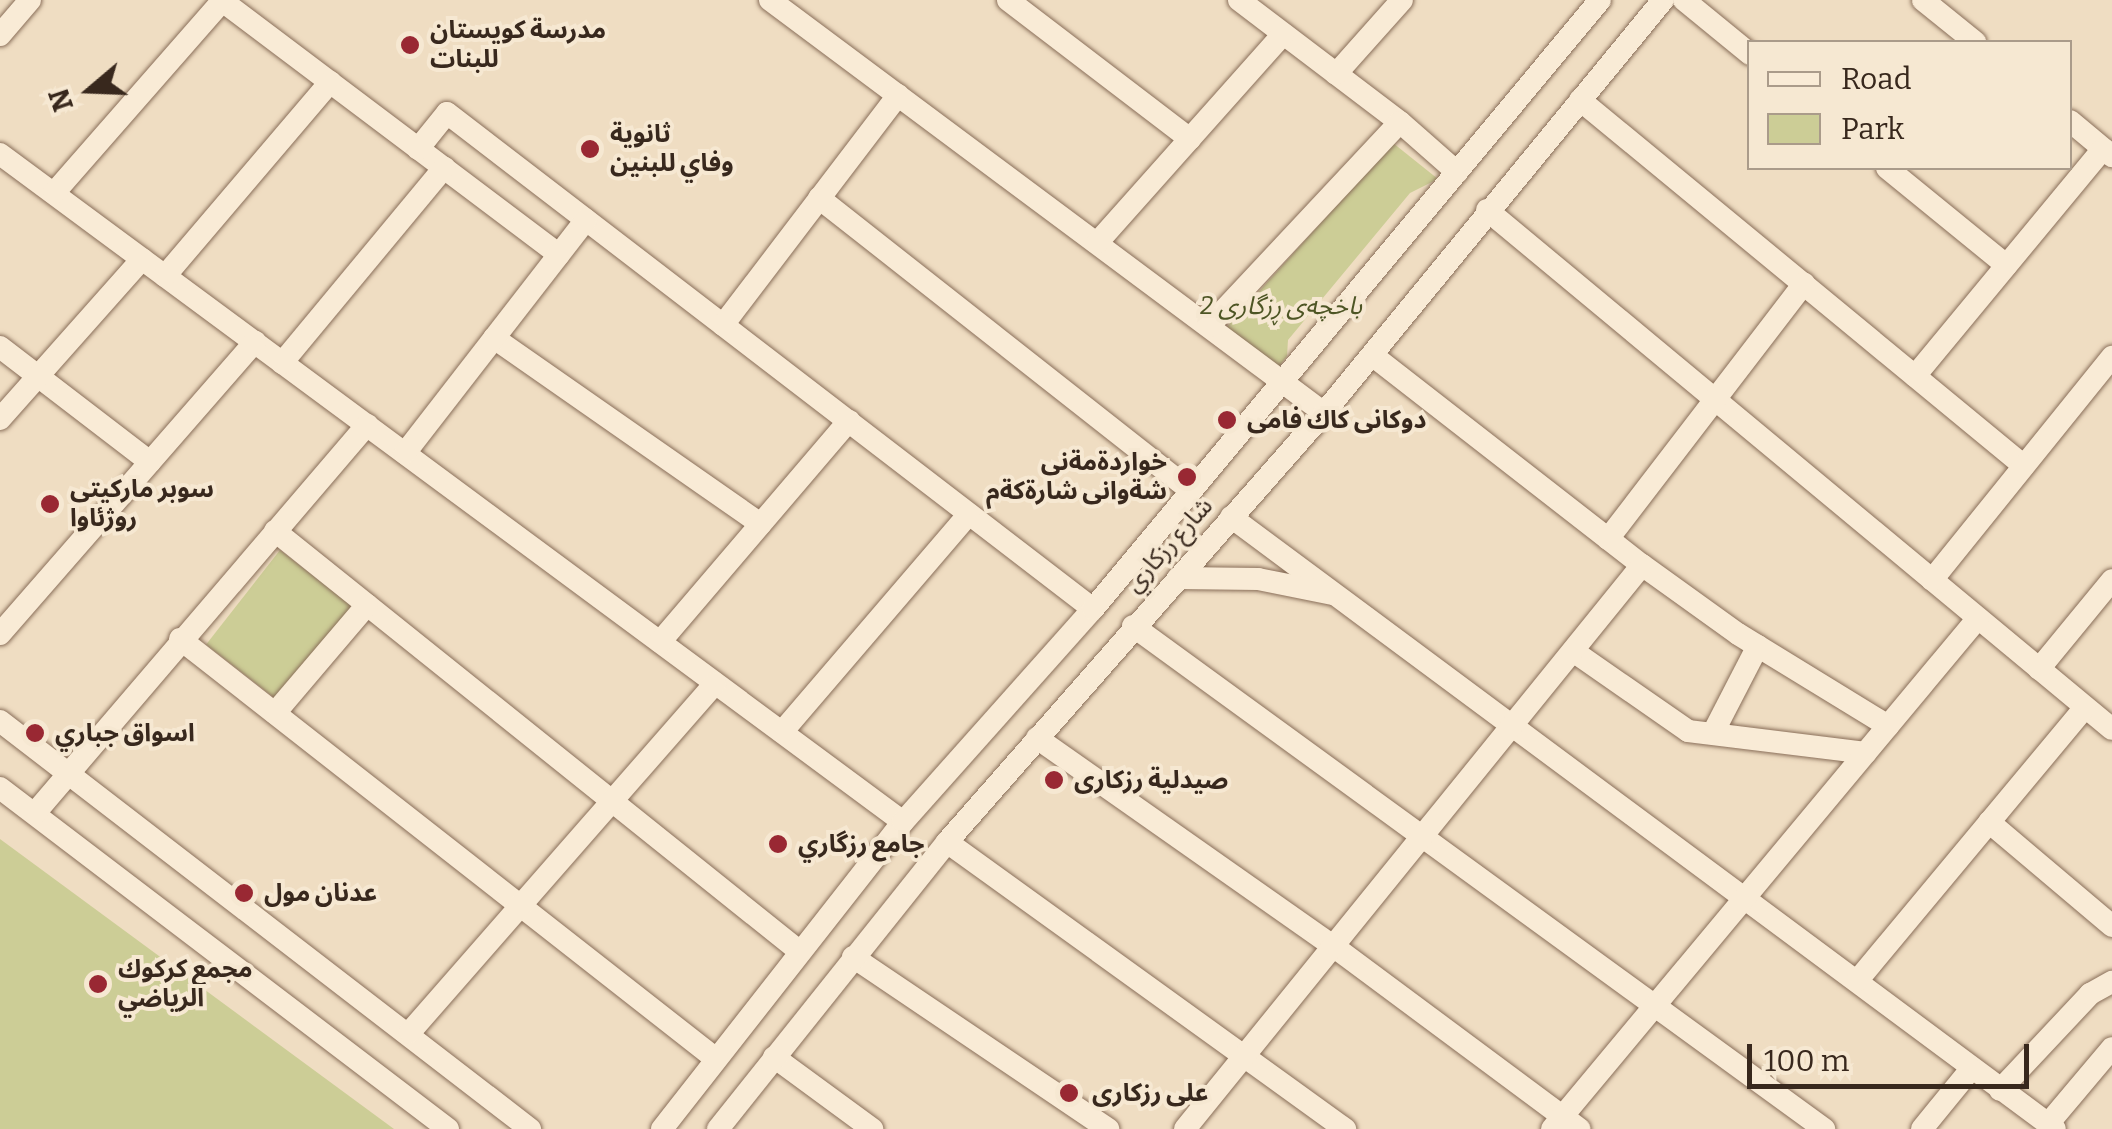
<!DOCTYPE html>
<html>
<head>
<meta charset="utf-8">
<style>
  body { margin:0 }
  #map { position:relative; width:2112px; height:1129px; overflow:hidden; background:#efddc2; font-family:Bitter,"Noto Sans Arabic",serif }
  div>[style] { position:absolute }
  .green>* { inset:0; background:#cccd96; transform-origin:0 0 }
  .roads { filter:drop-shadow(0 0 2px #896e59) drop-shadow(0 0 2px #896e59) }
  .minor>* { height:22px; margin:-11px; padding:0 11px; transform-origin:11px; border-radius:11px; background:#f9ebd6 }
  .dots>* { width:28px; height:28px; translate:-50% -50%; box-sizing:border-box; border:5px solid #f6e8d2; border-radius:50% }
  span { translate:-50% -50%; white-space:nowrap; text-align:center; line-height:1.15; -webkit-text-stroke:8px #f6e8d2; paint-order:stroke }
  .poi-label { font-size:25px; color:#38281d; font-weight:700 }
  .left { translate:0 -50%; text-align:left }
  .right { translate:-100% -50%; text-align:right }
  .park-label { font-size:25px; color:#4d5524; font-style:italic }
  .street-label { font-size:25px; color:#38281d }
  .legend { position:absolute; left:1747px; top:40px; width:325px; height:130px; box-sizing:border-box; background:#f6e8d2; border:2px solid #aa9b8a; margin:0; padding:12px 18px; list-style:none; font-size:30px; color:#38281d }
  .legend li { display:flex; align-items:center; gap:20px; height:50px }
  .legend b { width:50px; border:2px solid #aa9b8a }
  .north { position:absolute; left:40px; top:40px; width:100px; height:100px; -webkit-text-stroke:8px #f6e8d2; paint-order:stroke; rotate:251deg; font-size:28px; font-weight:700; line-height:40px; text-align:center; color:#38281d }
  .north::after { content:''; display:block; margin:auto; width:35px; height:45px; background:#38281d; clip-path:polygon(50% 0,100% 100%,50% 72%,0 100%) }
  .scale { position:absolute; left:1747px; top:1044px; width:282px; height:45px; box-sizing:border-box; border:5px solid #38281d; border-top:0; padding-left:12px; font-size:30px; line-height:35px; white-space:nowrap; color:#38281d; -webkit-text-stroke:8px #f6e8d2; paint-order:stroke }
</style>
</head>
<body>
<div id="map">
  <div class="green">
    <i style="clip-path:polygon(1393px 143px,1438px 179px,1410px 193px,1288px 340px,1287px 356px,1278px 368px,1226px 328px)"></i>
    <i style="left:280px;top:550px;width:91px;height:120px;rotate:38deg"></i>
    <i style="clip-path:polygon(0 839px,394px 1129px,0 1129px)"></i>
  </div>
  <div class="roads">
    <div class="minor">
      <i style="left:221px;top:0;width:423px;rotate:37deg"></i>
      <i style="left:770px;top:0;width:691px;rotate:36.7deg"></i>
      <i style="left:1008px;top:0;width:229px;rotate:37.4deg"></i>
      <i style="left:1239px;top:0;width:202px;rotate:37.2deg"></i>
      <i style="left:1400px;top:122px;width:76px;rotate:41.3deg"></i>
      <i style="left:1684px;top:0;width:85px;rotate:39.3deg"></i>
      <i style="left:1923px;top:0;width:67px;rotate:38.9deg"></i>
      <i style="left:0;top:35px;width:46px;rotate:-49.4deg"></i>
      <i style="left:1336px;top:74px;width:99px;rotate:-48.3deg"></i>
      <i style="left:1580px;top:100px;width:575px;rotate:39.5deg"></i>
      <i style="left:2070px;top:121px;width:55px;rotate:39.8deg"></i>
      <i style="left:418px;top:149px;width:46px;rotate:-51.1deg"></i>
      <i style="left:447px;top:113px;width:814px;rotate:37.52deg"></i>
      <i style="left:0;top:154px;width:1123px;rotate:36.49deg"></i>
      <i style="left:1887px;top:168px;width:154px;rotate:39.2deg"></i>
      <i style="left:54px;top:193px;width:255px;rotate:-48.8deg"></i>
      <i style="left:819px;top:198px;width:472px;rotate:38.2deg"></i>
      <i style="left:1487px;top:210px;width:812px;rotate:39.71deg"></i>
      <i style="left:1097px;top:243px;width:280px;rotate:-48.3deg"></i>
      <i style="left:165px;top:276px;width:255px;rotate:-49.6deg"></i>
      <i style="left:723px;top:325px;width:289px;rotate:-52.7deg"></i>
      <i style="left:1209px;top:326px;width:279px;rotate:-46.9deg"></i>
      <i style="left:494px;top:338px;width:325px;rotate:34.9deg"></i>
      <i style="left:0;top:347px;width:189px;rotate:37.5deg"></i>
      <i style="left:1372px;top:355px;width:342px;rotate:37.9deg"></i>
      <i style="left:1642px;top:565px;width:118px;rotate:35.7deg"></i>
      <i style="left:1738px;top:634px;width:176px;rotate:31.5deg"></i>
      <i style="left:282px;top:363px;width:254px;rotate:-50.3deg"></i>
      <i style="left:1915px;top:376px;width:295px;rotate:-50.4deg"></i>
      <i style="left:0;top:419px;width:214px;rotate:-48.4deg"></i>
      <i style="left:405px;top:453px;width:295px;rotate:-52.2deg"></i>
      <i style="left:1231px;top:517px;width:1026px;rotate:36.6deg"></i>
      <i style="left:275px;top:531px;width:672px;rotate:38.71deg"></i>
      <i style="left:1608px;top:539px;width:322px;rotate:-52.5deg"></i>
      <i style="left:1178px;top:578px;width:80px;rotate:0.7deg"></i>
      <i style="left:1258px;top:579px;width:76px;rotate:11.3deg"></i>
      <i style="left:1932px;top:580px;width:287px;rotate:-51.1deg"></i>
      <i style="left:1133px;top:626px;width:855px;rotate:36.05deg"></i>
      <i style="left:0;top:634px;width:388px;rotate:-48.9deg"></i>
      <i style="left:180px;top:639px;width:681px;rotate:38.08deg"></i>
      <i style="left:660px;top:642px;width:291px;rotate:-49.5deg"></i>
      <i style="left:1573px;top:651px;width:140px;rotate:34.8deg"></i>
      <i style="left:1688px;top:731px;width:179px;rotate:7deg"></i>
      <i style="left:2039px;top:669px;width:115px;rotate:-50.6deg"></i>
      <i style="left:275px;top:713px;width:142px;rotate:-49.6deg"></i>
      <i style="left:0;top:721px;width:669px;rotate:37.59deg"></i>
      <i style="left:782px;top:732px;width:287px;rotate:-49.4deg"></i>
      <i style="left:1713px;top:733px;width:98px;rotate:-62.7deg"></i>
      <i style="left:1037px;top:738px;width:362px;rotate:35.1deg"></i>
      <i style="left:1333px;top:946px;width:307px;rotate:36.6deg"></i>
      <i style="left:0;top:788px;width:563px;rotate:37.28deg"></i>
      <i style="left:35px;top:813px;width:511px;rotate:-49.45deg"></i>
      <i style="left:1989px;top:822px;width:161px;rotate:40.2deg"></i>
      <i style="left:947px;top:842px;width:491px;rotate:35.8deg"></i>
      <i style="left:853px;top:957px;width:308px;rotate:34deg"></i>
      <i style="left:1857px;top:981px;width:356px;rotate:-50.2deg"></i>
      <i style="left:410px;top:1032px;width:463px;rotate:-48.8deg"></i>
      <i style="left:774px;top:1057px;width:122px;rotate:36.3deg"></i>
      <i style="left:2000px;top:1090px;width:132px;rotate:-46.8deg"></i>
      <i style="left:2090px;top:994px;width:25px;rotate:-29deg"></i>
      <i style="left:2048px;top:1124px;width:99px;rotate:-49.9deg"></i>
      <i style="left:662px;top:1129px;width:390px;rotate:-51.9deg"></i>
      <i style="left:903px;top:822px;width:285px;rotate:-48.3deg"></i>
      <i style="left:1093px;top:609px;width:792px;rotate:-50.22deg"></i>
      <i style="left:718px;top:1129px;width:367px;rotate:-51.4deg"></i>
      <i style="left:947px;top:842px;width:571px;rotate:-48.69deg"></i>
      <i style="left:1324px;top:413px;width:534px;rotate:-50.62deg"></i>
      <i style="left:1185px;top:1129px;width:726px;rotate:-50.98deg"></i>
      <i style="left:1552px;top:1129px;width:665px;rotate:-50.18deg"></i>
      <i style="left:1922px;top:1129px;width:77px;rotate:-50.8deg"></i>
    </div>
  </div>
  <div class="dots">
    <i style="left:410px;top:45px;background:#992833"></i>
    <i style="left:590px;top:149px;background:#992833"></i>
    <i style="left:1227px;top:420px;background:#992833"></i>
    <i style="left:1187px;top:477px;background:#992833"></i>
    <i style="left:50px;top:504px;background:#992833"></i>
    <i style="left:35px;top:733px;background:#992833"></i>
    <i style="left:1054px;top:780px;background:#992833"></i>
    <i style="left:778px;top:844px;background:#992833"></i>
    <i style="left:244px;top:893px;background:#992833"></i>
    <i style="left:98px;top:984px;background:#992833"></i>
    <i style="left:1069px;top:1093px;background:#992833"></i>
  </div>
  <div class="poi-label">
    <span class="left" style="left:430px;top:45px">مدرسة كويستان<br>للبنات</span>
    <span class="left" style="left:610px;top:149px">ثانوية<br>وفاي للبنين</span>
    <span class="left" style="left:1247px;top:420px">دوكانى كاك فامى</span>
    <span class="right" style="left:1167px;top:477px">خواردةمةنى<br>شةوانى شارةكةم</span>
    <span class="left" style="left:70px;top:504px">سوبر ماركيتى<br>روژئاوا</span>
    <span class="left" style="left:55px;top:733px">اسواق جباري</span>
    <span class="left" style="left:1074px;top:780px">صيدلية رزكارى</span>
    <span class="left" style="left:798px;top:844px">جامع رزگاري</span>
    <span class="left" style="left:264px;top:893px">عدنان مول</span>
    <span class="left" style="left:118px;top:984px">مجمع كركوك<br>الرياضي</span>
    <span class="left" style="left:1092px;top:1093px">على رزكارى</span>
  </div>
  <div class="park-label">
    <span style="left:1281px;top:306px">باخچەی ڕزگاری 2</span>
  </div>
  <div class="street-label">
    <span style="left:1169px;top:545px;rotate:-48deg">شارع رزكاري</span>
  </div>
  <ul class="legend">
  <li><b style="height:12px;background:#f9ebd6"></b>Road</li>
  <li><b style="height:28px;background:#cccd96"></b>Park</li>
  </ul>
  <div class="north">N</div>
  <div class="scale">100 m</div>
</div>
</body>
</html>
